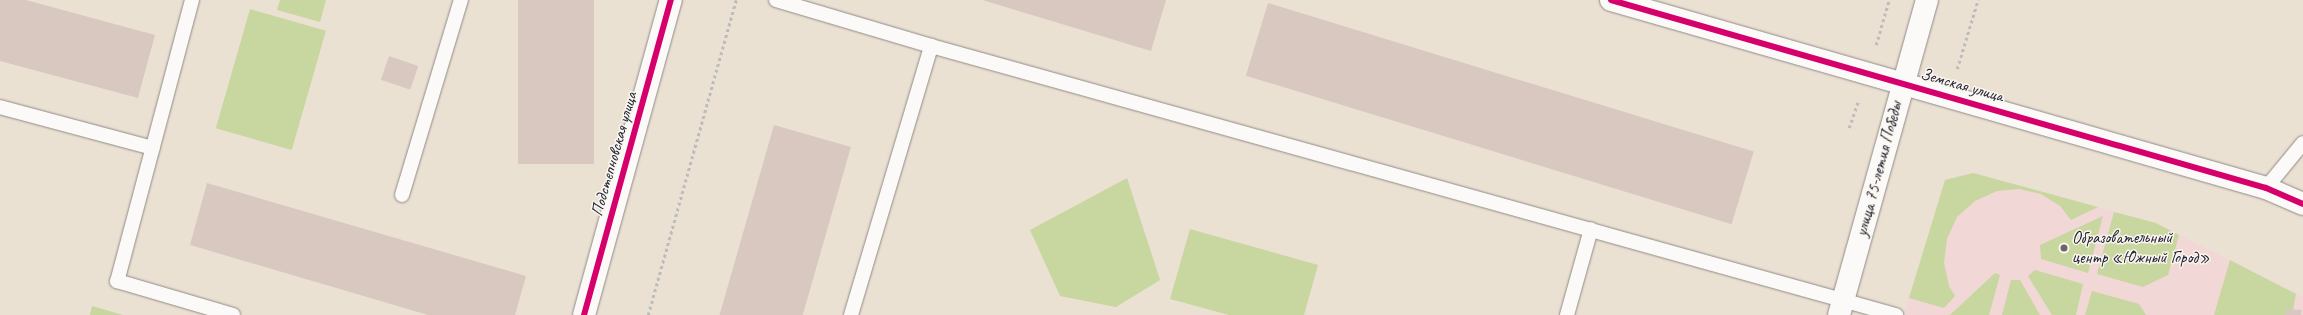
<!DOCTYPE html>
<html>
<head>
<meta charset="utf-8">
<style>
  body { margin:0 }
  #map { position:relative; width:2303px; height:315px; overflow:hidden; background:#ebe1d3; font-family:Caveat,sans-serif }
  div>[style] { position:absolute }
  .built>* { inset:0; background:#f1d7d6 }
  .green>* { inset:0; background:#c8d69f; transform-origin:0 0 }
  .building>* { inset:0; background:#d9c8c0; transform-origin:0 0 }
  .path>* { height:2.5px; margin-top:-1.25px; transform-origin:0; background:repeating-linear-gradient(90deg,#bdbbbb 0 3px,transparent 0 6px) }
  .roads { filter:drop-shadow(0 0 1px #908b88) drop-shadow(0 0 1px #908b88) }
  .lane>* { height:14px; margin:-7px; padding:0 7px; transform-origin:7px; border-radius:7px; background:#fcfaf8 }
  .street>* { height:22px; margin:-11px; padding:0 11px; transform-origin:11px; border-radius:11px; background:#fcfaf8 }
  .cycleway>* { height:6px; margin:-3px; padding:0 3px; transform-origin:3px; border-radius:3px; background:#d6006c }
  .dots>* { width:11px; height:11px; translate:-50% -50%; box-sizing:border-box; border:2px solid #fbf7ec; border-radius:50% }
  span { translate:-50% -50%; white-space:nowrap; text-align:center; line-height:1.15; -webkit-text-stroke:3px #fbf7ec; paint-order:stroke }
  .street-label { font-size:17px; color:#22223b }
  .poi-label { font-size:17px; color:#22223b }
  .left { translate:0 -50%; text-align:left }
</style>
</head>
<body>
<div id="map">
  <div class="built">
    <i style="clip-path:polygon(1973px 173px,2156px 223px,2303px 297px,2303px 315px,1904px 315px,1945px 180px)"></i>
  </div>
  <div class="green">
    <i style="clip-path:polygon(280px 0,326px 0,320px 22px,277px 10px)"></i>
    <i style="left:250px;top:9px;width:79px;height:124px;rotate:16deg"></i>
    <i style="clip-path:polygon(1973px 173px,2098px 207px,2071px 220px,2060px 206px,2041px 194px,2019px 189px,1997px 191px,1975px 201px,1957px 217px,1947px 239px,1944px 263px,1949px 286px,1955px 296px,1944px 308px,1909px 298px,1945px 180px)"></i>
    <i style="clip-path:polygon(1127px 178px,1160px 280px,1116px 307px,1060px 296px,1030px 230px)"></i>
    <i style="clip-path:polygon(2114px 212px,2156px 223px,2179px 235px,2168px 275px,2143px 287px,2097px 274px)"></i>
    <i style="clip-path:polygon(2103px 216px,2088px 273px,2041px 259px,2040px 245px)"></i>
    <i style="clip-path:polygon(1190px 229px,1318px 265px,1304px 315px,1229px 315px,1170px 299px)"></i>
    <i style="clip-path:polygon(2230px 260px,2296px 294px,2292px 315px,2214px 315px)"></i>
    <i style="clip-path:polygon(2035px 270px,2083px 284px,2076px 315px,2052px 315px,2028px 276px)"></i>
    <i style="clip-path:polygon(1995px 273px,2000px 275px,1989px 315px,1950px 315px)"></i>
    <i style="clip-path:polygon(2011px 280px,2020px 280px,2040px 315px,2002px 315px)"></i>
    <i style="clip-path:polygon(2092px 291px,2139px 304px,2146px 315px,2085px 315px)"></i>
    <i style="clip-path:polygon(92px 306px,123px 315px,90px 315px)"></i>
  </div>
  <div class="building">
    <i style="clip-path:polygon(0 0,26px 0,155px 35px,138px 98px,0 61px)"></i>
    <i style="left:518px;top:0;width:76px;height:164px"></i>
    <i style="clip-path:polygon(982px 0,1166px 0,1151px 51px)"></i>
    <i style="left:1268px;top:3px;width:508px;height:76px;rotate:17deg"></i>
    <i style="left:389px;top:56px;width:31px;height:25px;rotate:19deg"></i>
    <i style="left:774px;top:125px;width:80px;height:198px;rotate:16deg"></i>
    <i style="clip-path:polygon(207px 183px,526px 276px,515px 315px,428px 315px,190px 245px)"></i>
    <i style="clip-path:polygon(2286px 309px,2302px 310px,2301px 315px,2285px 315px)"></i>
  </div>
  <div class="path">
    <i style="left:1876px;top:45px;width:47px;rotate:-73.9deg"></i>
    <i style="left:1957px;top:69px;width:72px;rotate:-73.1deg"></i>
    <i style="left:1849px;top:128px;width:28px;rotate:-71deg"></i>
    <i style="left:648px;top:315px;width:327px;rotate:-74.4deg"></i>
  </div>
  <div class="roads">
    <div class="lane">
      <i style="left:192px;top:0;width:291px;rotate:104.9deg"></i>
      <i style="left:117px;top:281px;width:121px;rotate:16.3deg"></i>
      <i style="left:776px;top:0;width:162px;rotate:16.5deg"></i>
      <i style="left:931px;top:46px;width:1002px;rotate:15.58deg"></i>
      <i style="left:0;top:107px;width:158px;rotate:15deg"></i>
      <i style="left:2266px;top:188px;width:58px;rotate:-50.6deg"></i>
      <i style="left:402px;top:195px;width:204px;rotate:-73.2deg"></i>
      <i style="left:851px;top:315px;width:281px;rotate:-73.4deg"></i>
      <i style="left:1567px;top:315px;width:89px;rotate:-74.4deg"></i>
    </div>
    <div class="street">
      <i style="left:1611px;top:0;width:681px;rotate:16.01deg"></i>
      <i style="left:2266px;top:188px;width:40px;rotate:23.4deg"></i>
      <i style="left:584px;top:315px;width:327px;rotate:-74.6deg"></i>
      <i style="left:1839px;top:315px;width:327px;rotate:-74.4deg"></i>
    </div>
  </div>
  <div class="cycleway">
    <i style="left:1611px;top:0;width:681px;rotate:16.01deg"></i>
    <i style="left:2266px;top:188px;width:40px;rotate:23.4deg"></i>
    <i style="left:584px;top:315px;width:327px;rotate:-74.6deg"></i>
  </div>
  <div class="dots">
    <i style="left:2064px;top:248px;background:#686570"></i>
  </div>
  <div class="street-label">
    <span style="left:1962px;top:85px;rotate:16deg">Земская улица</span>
    <span style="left:614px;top:154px;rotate:-74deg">Подстепновская улица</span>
    <span style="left:1879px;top:169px;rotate:-75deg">улица 75-летия Победы</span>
  </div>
  <div class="poi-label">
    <span class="left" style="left:2072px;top:248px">Образовательный<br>центр «Южный Город»</span>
  </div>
</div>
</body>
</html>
